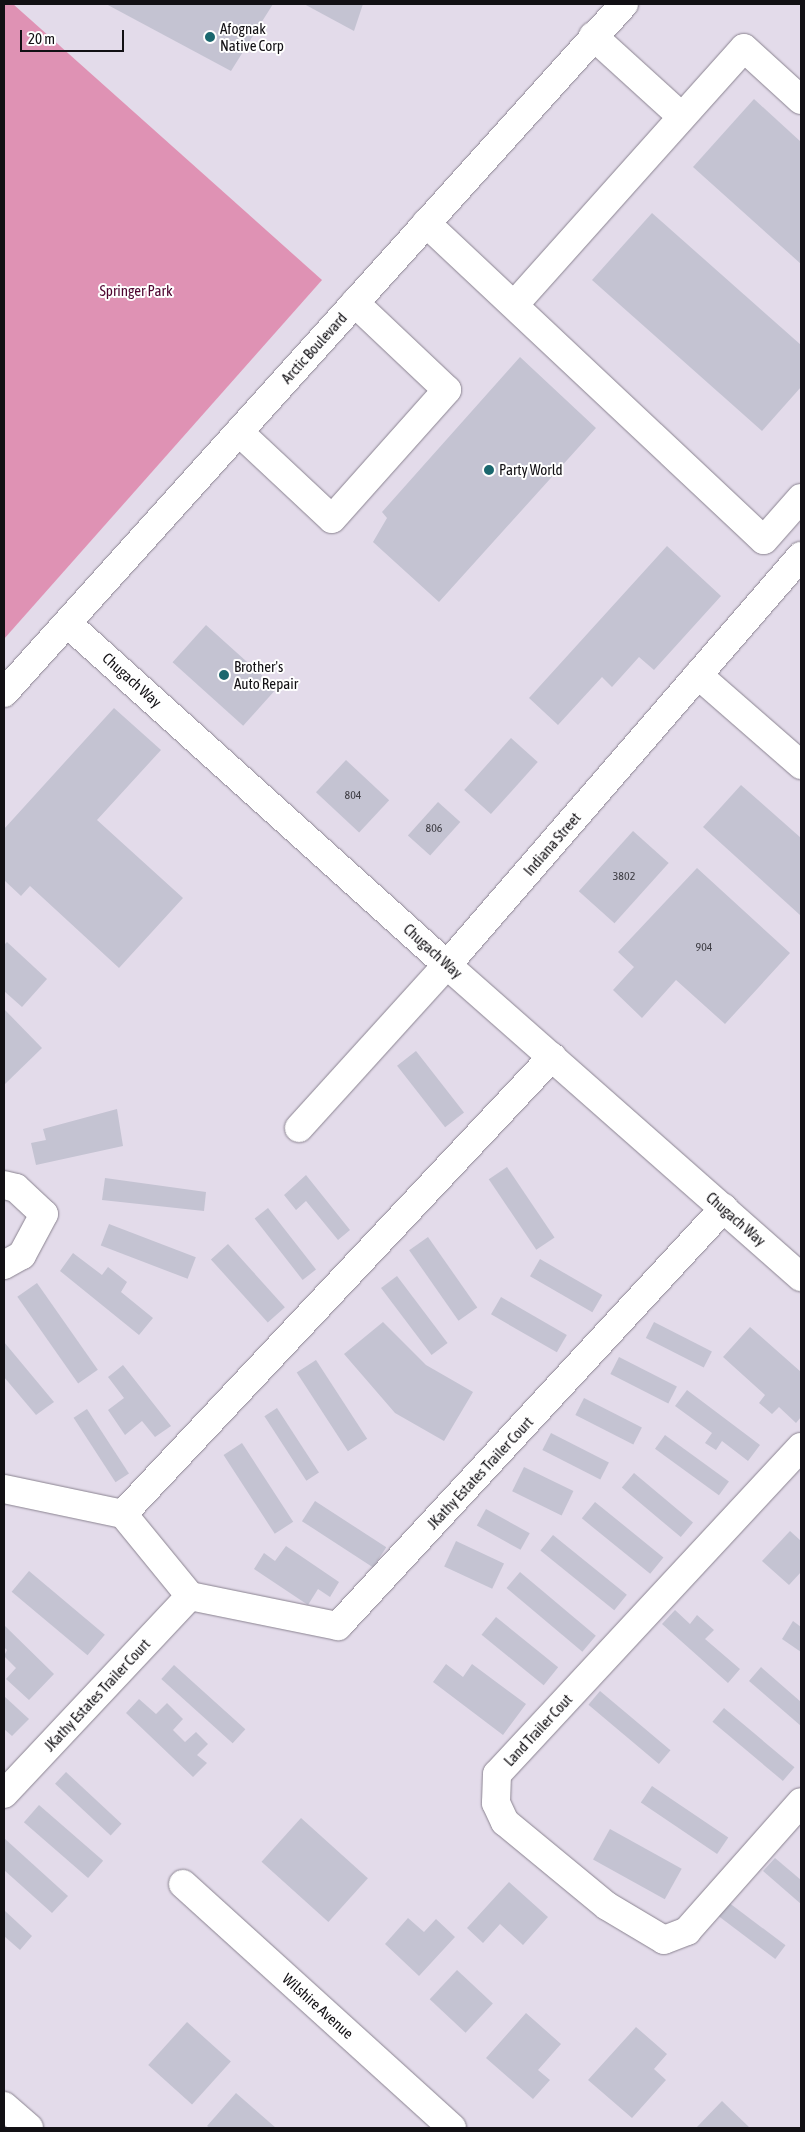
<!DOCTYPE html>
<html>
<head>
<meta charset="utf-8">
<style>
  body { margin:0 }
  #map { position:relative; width:805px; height:2132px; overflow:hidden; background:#e3dbea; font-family:"Asap Condensed",sans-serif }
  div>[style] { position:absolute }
  .green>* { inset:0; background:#df92b4 }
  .building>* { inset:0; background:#c4c3d2; transform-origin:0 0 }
  .roads { filter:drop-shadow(0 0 1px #8a8390) drop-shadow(0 0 1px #8a8390) }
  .minor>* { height:28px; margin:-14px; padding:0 14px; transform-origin:14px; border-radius:14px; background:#fff }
  .major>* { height:28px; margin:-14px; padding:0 14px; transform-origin:14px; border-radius:14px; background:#fff }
  .dots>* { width:14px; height:14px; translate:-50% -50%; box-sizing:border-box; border:2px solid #fff; border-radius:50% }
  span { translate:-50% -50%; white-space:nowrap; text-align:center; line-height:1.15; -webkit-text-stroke:4px #fff; paint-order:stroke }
  .number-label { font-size:12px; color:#3e3d44 }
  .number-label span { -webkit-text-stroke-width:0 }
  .poi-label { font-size:15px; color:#121014 }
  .left { translate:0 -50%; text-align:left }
  .park-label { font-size:15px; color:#4e042f }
  .street-label { font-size:15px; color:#121014 }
  .frame { position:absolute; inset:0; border:5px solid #121014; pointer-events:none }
  .scale { position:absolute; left:20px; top:30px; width:104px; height:22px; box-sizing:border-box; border:2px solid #121014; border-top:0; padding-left:6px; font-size:15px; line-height:18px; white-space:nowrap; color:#121014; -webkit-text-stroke:4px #fff; paint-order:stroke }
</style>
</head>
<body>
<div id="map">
  <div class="green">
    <i style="clip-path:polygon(4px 4px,13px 4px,322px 280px,4px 639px)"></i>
  </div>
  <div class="building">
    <i style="clip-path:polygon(106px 4px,273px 4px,231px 71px)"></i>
    <i style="clip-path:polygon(304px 4px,363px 4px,354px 31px)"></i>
    <i style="clip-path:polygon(754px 99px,801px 142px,801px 264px,693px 167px)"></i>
    <i style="clip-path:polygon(652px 213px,801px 345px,801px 387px,762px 431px,592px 280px)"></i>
    <i style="clip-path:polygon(520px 357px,596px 428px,439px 602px,373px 542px,387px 518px,382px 512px)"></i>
    <i style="clip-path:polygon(667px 546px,721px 596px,654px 670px,639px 657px,612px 687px,602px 677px,558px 725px,529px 698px)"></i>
    <i style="left:206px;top:625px;width:95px;height:50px;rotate:42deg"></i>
    <i style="clip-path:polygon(114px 708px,161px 750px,97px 820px,183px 898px,119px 968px,30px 886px,21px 896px,4px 880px,4px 829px)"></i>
    <i style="left:511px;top:738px;width:36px;height:70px;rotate:42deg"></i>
    <i style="left:346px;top:760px;width:59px;height:44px;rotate:43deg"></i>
    <i style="clip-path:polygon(741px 785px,801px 838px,800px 915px,703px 827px)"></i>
    <i style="left:438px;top:802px;width:30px;height:45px;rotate:42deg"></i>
    <i style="left:633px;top:831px;width:48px;height:81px;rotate:42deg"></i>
    <i style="clip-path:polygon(697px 868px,790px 953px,725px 1024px,676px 980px,642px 1018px,613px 990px,634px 967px,618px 952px)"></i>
    <i style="clip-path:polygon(7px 942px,47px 979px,22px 1007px,4px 991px,4px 945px)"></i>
    <i style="clip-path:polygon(4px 1009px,42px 1048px,4px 1085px)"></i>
    <i style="left:416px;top:1051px;width:78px;height:24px;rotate:52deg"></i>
    <i style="clip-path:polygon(117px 1109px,123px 1146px,36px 1165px,31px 1143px,46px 1140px,43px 1129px)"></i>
    <i style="left:507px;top:1167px;width:85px;height:22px;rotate:56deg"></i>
    <i style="clip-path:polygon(306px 1175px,350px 1230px,338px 1240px,306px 1201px,296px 1210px,284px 1195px)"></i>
    <i style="clip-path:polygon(105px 1178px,206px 1192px,204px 1211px,102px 1200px)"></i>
    <i style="left:268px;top:1208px;width:78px;height:17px;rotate:52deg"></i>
    <i style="left:109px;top:1224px;width:93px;height:23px;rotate:21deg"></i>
    <i style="left:428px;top:1237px;width:86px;height:23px;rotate:55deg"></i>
    <i style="left:228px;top:1244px;width:85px;height:23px;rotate:48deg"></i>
    <i style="clip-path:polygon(73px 1253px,102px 1275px,108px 1267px,127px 1282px,121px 1292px,153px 1318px,139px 1335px,60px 1271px)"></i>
    <i style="left:540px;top:1259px;width:72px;height:20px;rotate:30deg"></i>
    <i style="left:397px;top:1276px;width:84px;height:20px;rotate:53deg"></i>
    <i style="left:37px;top:1283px;width:106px;height:24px;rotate:55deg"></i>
    <i style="left:501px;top:1297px;width:76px;height:20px;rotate:30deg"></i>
    <i style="clip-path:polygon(383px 1322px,426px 1365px,473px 1392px,444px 1441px,395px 1413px,344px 1354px)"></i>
    <i style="left:654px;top:1322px;width:65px;height:18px;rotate:27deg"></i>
    <i style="clip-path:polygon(750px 1327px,801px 1372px,801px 1417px,796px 1423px,779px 1407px,772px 1414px,759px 1403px,765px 1395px,723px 1357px)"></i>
    <i style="clip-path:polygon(4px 1342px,54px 1402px,36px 1415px,4px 1377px)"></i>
    <i style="left:619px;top:1357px;width:65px;height:19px;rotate:27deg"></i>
    <i style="left:316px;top:1360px;width:94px;height:23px;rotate:57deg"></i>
    <i style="clip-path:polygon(123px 1365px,171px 1426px,155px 1437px,142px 1421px,125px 1435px,108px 1410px,124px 1398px,108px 1377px)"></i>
    <i style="clip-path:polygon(687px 1390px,760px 1445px,748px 1461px,722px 1441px,716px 1450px,705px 1443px,712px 1433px,675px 1406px)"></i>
    <i style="left:584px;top:1398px;width:65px;height:19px;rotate:27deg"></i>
    <i style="left:277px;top:1408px;width:77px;height:15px;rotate:57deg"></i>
    <i style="left:87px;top:1409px;width:77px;height:16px;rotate:57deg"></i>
    <i style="left:551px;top:1433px;width:65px;height:19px;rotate:27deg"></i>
    <i style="left:665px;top:1435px;width:79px;height:17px;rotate:36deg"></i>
    <i style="left:242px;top:1443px;width:94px;height:22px;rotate:57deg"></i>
    <i style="left:524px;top:1467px;width:55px;height:27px;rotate:26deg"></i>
    <i style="left:634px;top:1473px;width:77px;height:19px;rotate:40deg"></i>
    <i style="left:315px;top:1501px;width:85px;height:24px;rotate:33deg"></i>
    <i style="left:595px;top:1502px;width:88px;height:21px;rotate:39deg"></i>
    <i style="left:486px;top:1509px;width:50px;height:19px;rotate:29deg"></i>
    <i style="clip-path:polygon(790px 1531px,801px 1541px,801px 1572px,789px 1585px,762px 1561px)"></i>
    <i style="left:553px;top:1535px;width:95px;height:20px;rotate:39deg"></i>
    <i style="left:456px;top:1541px;width:53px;height:28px;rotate:25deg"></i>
    <i style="clip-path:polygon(286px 1546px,339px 1582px,330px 1597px,318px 1589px,308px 1605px,254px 1569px,264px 1553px,275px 1561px)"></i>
    <i style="left:29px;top:1571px;width:99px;height:27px;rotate:40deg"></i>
    <i style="left:520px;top:1572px;width:99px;height:21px;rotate:40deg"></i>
    <i style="clip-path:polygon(675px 1610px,690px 1624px,697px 1615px,714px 1630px,705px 1639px,740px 1669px,728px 1683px,662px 1624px)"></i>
    <i style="left:496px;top:1617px;width:80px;height:23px;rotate:39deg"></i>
    <i style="clip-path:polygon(793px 1621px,801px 1627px,801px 1652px,782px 1639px)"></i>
    <i style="clip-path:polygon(4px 1625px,54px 1674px,29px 1700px,6px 1679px,16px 1668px,4px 1656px,7px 1650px,4px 1647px)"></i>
    <i style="clip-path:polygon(446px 1664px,463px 1677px,472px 1664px,526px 1704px,503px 1735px,433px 1682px)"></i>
    <i style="left:174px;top:1665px;width:96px;height:19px;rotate:42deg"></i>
    <i style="clip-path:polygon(761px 1667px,801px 1702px,801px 1726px,749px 1681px)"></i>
    <i style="left:600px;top:1691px;width:92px;height:18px;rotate:40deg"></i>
    <i style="clip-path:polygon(4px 1696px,29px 1719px,12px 1736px,4px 1729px)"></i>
    <i style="clip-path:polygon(139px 1699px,156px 1714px,167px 1703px,183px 1719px,173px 1730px,185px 1742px,196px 1732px,208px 1744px,197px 1755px,207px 1763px,193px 1777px,126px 1713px)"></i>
    <i style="left:724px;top:1708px;width:92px;height:18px;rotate:40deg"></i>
    <i style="left:66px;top:1772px;width:76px;height:16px;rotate:43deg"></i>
    <i style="left:652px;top:1786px;width:92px;height:20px;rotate:34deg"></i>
    <i style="left:39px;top:1805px;width:85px;height:23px;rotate:41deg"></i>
    <i style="left:301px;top:1818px;width:90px;height:59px;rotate:42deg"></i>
    <i style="left:610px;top:1829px;width:82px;height:35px;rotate:29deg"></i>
    <i style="clip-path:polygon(4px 1838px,68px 1896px,52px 1913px,4px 1870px)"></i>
    <i style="clip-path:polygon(775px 1858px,801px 1880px,801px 1904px,763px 1871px)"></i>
    <i style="clip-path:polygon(509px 1882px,548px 1917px,523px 1945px,500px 1924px,483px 1943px,467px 1928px)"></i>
    <i style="left:728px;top:1902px;width:72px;height:17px;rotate:37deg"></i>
    <i style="clip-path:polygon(4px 1910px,32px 1936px,20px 1950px,4px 1936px)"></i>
    <i style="clip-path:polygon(408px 1918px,424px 1932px,436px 1919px,455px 1937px,419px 1976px,385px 1944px)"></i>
    <i style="left:457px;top:1970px;width:49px;height:40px;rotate:43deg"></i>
    <i style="clip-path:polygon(526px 2013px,561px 2044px,538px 2070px,550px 2080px,533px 2099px,486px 2058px)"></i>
    <i style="left:187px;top:2022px;width:59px;height:58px;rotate:42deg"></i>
    <i style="clip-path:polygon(636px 2027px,667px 2054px,654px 2069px,666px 2080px,632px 2118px,588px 2080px)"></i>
    <i style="clip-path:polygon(236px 2093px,276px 2128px,210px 2128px,207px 2126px)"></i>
    <i style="clip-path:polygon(722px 2101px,750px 2128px,696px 2128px)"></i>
  </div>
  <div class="roads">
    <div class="minor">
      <i style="left:593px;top:36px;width:120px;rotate:42.3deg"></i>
      <i style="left:426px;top:223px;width:463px;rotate:43.2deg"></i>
      <i style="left:764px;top:540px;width:56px;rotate:-48.6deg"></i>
      <i style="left:515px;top:304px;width:343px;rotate:-48.2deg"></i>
      <i style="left:744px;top:48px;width:77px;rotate:42.4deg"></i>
      <i style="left:239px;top:432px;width:127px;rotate:43.1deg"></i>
      <i style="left:332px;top:519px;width:173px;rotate:-48.3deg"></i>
      <i style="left:447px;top:390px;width:127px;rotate:-136.6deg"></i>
      <i style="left:67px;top:623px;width:511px;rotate:41.99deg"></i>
      <i style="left:447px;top:965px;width:472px;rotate:41.4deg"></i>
      <i style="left:698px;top:675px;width:137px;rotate:41.1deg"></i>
      <i style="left:299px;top:1128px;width:220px;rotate:-47.8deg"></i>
      <i style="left:447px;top:965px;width:541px;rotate:-49.12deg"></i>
      <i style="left:4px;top:1185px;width:12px;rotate:14deg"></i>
      <i style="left:16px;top:1188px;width:38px;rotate:43deg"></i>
      <i style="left:44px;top:1214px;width:47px;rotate:118.2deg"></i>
      <i style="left:22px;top:1255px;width:21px;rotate:151deg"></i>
      <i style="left:801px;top:1447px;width:446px;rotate:132.9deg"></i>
      <i style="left:497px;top:1774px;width:29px;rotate:92deg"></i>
      <i style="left:496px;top:1803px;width:21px;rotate:65deg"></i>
      <i style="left:505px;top:1822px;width:132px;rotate:39.5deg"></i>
      <i style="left:607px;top:1906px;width:66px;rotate:30.8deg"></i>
      <i style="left:664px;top:1940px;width:25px;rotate:-21deg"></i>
      <i style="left:687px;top:1931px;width:172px;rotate:-48.5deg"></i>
      <i style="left:4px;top:1489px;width:122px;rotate:11.9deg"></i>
      <i style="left:123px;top:1514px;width:106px;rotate:50.7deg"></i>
      <i style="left:123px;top:1514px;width:627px;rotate:-46.81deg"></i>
      <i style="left:4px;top:1794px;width:272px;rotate:-46.8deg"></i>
      <i style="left:190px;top:1596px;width:151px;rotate:11.5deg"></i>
      <i style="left:338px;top:1626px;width:569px;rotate:-47.28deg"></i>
      <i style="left:183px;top:1884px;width:363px;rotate:42.2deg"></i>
    </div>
    <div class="major">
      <i style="left:4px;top:693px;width:927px;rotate:-48.02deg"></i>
      <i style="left:4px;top:2106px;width:33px;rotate:41deg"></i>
    </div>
  </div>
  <div class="dots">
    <i style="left:210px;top:37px;background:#1a676e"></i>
    <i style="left:489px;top:470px;background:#1a676e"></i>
    <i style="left:224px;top:675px;background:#1a676e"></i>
  </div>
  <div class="number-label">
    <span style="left:353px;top:796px">804</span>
    <span style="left:434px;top:829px">806</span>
    <span style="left:624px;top:877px">3802</span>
    <span style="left:704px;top:948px">904</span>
  </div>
  <div class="poi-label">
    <span class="left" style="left:220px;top:37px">Afognak<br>Native Corp</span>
    <span class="left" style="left:499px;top:470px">Party World</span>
    <span class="left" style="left:234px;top:675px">Brother's<br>Auto Repair</span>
  </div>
  <div class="park-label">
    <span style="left:136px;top:291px">Springer Park</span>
  </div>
  <div class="street-label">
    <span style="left:314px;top:348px;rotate:-48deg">Arctic Boulevard</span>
    <span style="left:132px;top:680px;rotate:42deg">Chugach Way</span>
    <span style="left:552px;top:844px;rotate:-49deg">Indiana Street</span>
    <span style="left:433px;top:951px;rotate:42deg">Chugach Way</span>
    <span style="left:736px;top:1219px;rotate:41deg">Chugach Way</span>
    <span style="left:480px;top:1473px;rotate:-47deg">JKathy Estates Trailer Court</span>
    <span style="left:97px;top:1695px;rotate:-47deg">JKathy Estates Trailer Court</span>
    <span style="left:538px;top:1730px;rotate:-47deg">Land Trailer Cout</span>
    <span style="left:318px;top:2006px;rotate:42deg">Wilshire Avenue</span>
  </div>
  <div class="frame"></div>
  <div class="scale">20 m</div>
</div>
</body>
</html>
